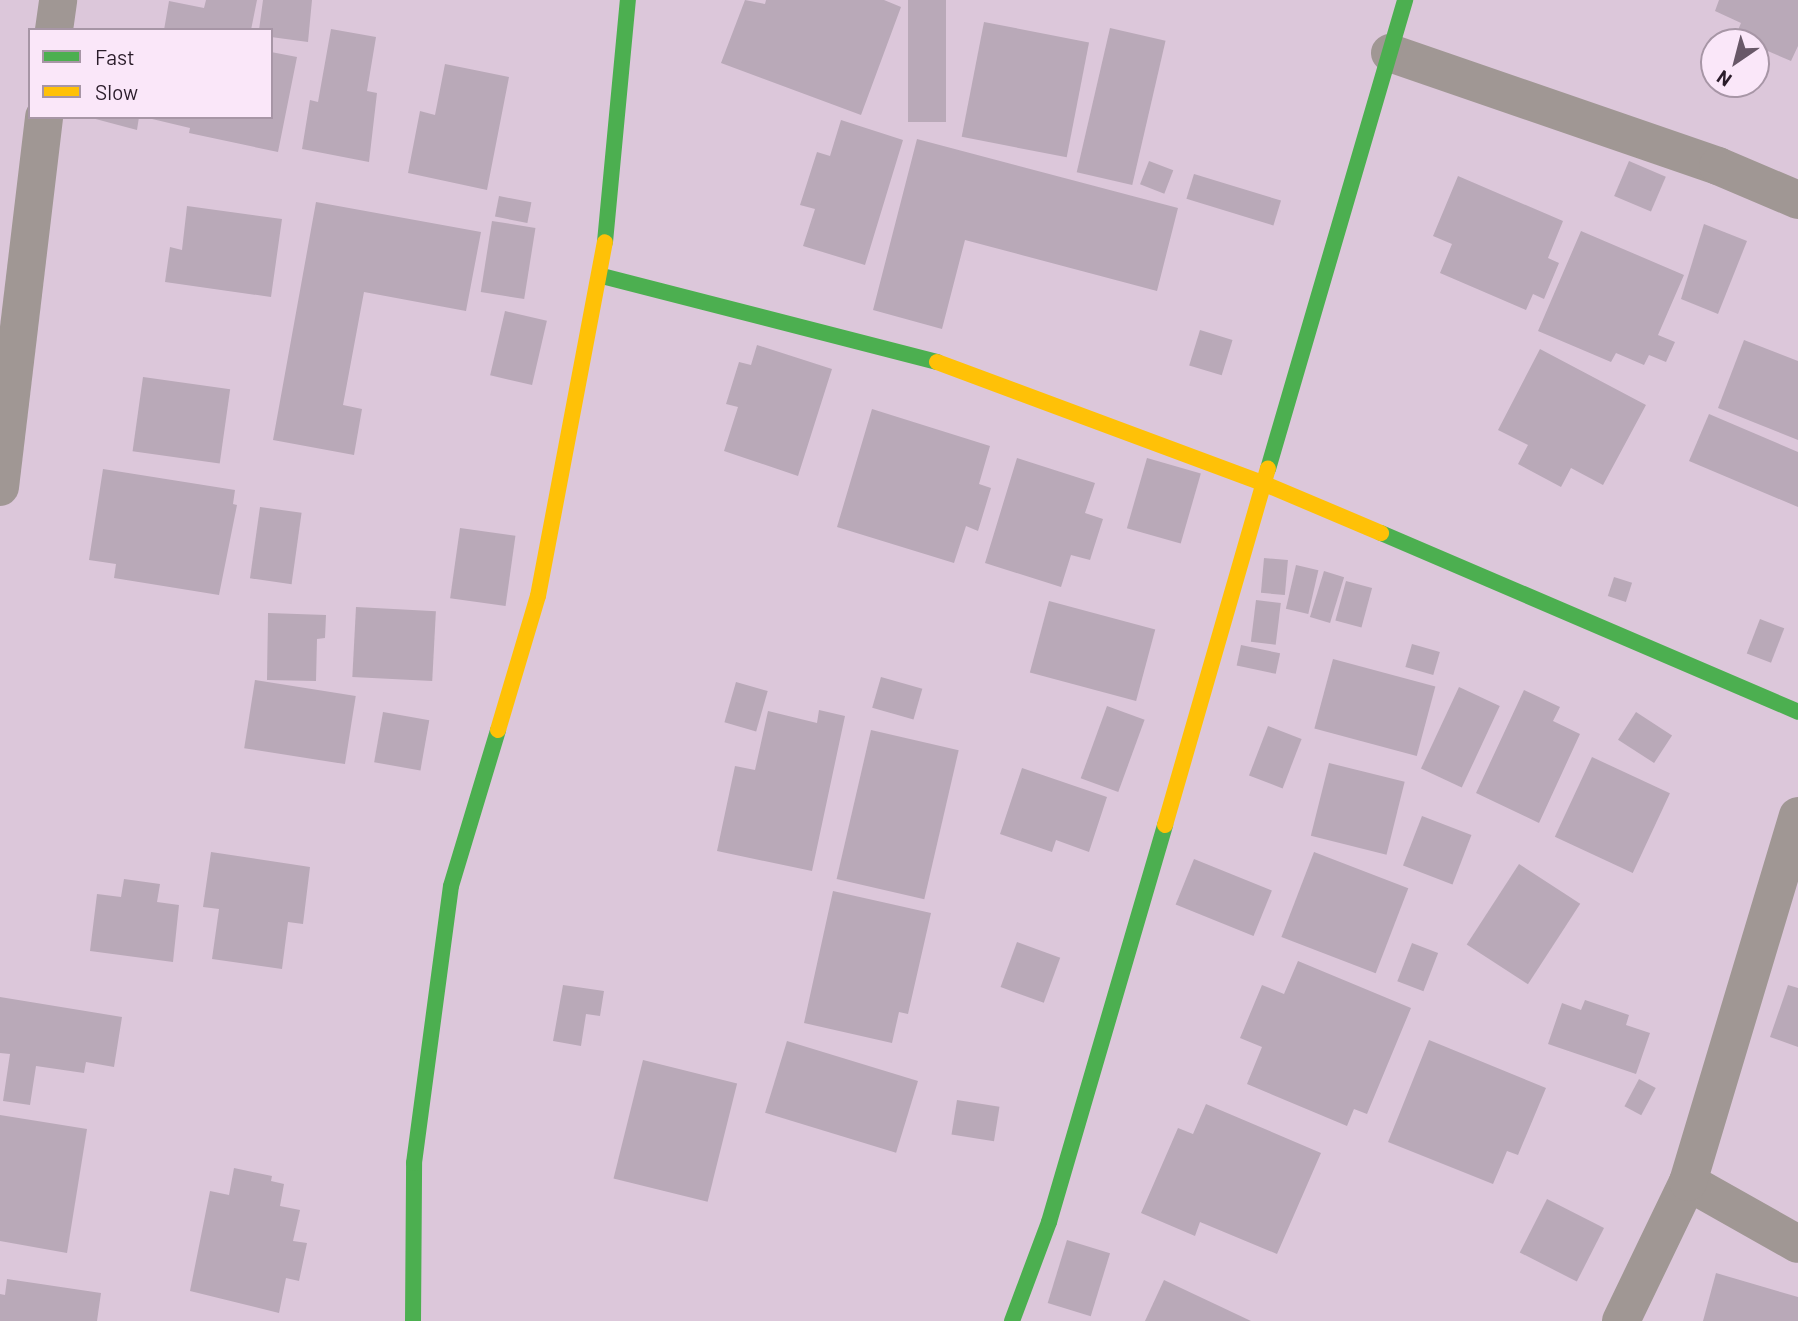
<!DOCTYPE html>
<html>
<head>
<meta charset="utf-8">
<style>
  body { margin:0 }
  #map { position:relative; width:1798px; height:1321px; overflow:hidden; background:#dcc7da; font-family:Barlow,sans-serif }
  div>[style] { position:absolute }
  .building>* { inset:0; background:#b9a9b8; transform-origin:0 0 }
  .street>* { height:38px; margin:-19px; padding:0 19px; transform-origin:19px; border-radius:19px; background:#a09794 }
  .fast>* { height:16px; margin:-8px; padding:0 8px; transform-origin:8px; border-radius:8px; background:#4caf50 }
  .slow>* { height:16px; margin:-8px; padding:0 8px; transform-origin:8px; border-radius:8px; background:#ffc107 }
  span { translate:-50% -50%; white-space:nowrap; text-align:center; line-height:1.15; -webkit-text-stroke:5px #fae7f9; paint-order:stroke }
  .legend { position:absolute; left:28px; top:28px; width:245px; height:91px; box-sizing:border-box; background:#fae7f9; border:2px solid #a796a6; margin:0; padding:9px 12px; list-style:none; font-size:21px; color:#2a1c2a }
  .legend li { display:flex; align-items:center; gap:14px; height:35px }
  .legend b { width:35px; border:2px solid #a796a6 }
  .north { position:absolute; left:1700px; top:28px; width:70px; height:70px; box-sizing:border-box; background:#fae7f9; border:2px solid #a796a6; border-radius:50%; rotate:215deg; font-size:19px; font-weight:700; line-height:28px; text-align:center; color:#2a1c2a }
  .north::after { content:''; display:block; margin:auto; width:24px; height:32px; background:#685868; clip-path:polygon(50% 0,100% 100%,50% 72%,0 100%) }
</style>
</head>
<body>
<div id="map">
  <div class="building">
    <i style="clip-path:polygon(206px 0,257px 0,251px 30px,164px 30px,169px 1px,204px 8px)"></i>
    <i style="clip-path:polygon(263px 0,312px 0,308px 42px,271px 37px,271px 30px,259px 30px)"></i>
    <i style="clip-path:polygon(745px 0,765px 4px,766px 0,884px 0,901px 7px,861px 115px,721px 63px)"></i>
    <i style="left:908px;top:0;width:38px;height:122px"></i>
    <i style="clip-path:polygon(1719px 0,1798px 0,1798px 46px,1791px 61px,1735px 37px,1741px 23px,1715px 11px)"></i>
    <i style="left:984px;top:22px;width:107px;height:117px;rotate:11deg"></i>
    <i style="left:1110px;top:28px;width:57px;height:148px;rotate:13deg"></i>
    <i style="clip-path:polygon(331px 29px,376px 37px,367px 91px,377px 93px,369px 162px,302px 149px,310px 100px,318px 102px)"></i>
    <i style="clip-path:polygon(271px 52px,297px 57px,278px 152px,189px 133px,190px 128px,148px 118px,271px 117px)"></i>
    <i style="clip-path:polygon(445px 64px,509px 77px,487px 190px,408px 173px,420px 111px,435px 115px)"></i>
    <i style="clip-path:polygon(88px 117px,139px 117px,137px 130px)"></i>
    <i style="clip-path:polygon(841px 120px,903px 140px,865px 265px,803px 246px,815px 209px,800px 205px,817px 152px,830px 156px)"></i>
    <i style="clip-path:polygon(917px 139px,1178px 208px,1157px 291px,965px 240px,942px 329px,873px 310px)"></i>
    <i style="left:1149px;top:161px;width:26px;height:25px;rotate:21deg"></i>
    <i style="left:1629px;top:161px;width:40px;height:38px;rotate:23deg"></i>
    <i style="left:1194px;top:174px;width:91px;height:26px;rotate:17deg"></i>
    <i style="clip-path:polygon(1458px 176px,1563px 221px,1548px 258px,1559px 263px,1544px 299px,1533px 294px,1526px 310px,1440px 273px,1452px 244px,1433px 236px)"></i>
    <i style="left:499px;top:196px;width:33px;height:21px;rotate:11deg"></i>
    <i style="clip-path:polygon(316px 202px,481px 232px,466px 311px,364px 292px,343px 405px,362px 409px,354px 455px,273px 440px)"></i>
    <i style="clip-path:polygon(187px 206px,282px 219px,271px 297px,165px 282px,170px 247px,182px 250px)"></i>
    <i style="left:492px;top:221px;width:44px;height:72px;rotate:9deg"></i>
    <i style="clip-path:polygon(1704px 224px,1747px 241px,1718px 314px,1681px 299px)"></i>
    <i style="clip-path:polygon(1581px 231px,1684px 275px,1658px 335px,1675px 342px,1666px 362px,1649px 355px,1644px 365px,1616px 353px,1611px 362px,1538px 331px)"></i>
    <i style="left:505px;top:311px;width:43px;height:66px;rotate:13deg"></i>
    <i style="left:1200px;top:330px;width:34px;height:37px;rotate:17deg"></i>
    <i style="clip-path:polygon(1744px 340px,1798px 361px,1798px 440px,1718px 408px)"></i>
    <i style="clip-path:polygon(757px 345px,832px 369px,798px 476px,724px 451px,738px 407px,726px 404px,739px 362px,751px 365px)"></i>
    <i style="clip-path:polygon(1540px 349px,1646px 405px,1603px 485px,1571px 468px,1561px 487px,1518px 464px,1528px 445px,1498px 430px)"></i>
    <i style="left:143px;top:377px;width:88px;height:75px;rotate:8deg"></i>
    <i style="clip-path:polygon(872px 409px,990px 446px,979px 484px,991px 488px,978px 531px,966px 526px,954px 563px,837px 527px)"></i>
    <i style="clip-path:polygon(1709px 414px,1798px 452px,1798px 507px,1689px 461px)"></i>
    <i style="clip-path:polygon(1017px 458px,1095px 483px,1085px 513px,1103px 519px,1090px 560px,1071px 555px,1061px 587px,985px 563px)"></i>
    <i style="left:1147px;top:458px;width:56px;height:73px;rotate:16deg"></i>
    <i style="clip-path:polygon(103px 469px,235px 490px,233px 504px,237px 505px,219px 595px,114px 578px,116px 564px,89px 560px)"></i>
    <i style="left:260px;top:507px;width:42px;height:72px;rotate:8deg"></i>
    <i style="left:460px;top:528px;width:56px;height:71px;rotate:8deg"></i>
    <i style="left:1264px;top:558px;width:24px;height:35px;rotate:5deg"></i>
    <i style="left:1296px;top:565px;width:23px;height:45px;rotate:13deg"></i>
    <i style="left:1324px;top:571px;width:21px;height:48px;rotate:17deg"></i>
    <i style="left:1614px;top:577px;width:19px;height:20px;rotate:18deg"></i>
    <i style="left:1346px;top:581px;width:27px;height:41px;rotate:15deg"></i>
    <i style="left:1256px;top:600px;width:25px;height:42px;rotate:7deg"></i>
    <i style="left:1049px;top:601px;width:110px;height:74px;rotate:15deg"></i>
    <i style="left:356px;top:607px;width:80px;height:70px;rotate:3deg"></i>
    <i style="clip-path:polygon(268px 613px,326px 615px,325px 638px,317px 639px,316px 681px,267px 680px)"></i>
    <i style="left:1760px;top:619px;width:26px;height:37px;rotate:21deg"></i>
    <i style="left:1412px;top:644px;width:29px;height:24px;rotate:16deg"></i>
    <i style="left:1241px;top:645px;width:40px;height:21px;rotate:12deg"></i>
    <i style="left:1333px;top:659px;width:106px;height:72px;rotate:15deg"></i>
    <i style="left:881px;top:677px;width:43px;height:32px;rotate:16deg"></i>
    <i style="left:255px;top:680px;width:102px;height:69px;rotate:9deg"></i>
    <i style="left:736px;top:682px;width:33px;height:42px;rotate:16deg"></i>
    <i style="left:1459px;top:687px;width:45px;height:90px;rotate:25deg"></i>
    <i style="clip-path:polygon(1524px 690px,1560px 707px,1553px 721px,1580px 734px,1539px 823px,1476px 793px)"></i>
    <i style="left:1107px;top:706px;width:40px;height:77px;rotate:20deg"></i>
    <i style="clip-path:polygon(819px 710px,845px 716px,812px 871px,717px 851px,735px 766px,755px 770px,768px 711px,817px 723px)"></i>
    <i style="left:383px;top:712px;width:47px;height:51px;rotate:10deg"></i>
    <i style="left:1636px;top:712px;width:43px;height:33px;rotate:33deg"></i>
    <i style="left:1268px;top:726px;width:36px;height:53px;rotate:21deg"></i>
    <i style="left:871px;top:730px;width:90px;height:153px;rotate:13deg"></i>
    <i style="left:1592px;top:757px;width:86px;height:88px;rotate:25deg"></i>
    <i style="left:1329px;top:763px;width:78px;height:75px;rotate:14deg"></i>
    <i style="clip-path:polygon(1022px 768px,1107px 797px,1089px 852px,1056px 840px,1052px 852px,1000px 834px)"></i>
    <i style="left:1422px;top:816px;width:53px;height:53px;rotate:21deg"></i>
    <i style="clip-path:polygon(211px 852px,310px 867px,303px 924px,288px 922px,282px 969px,212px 959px,219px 909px,203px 907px)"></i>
    <i style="left:1314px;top:852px;width:101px;height:91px;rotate:21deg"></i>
    <i style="left:1194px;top:859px;width:84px;height:49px;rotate:22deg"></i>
    <i style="left:1519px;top:864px;width:73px;height:96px;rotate:33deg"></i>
    <i style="clip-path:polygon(124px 879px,160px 884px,157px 902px,179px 905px,173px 962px,90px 951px,97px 894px,121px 897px)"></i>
    <i style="clip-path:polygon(833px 891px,931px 913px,908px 1014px,899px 1012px,892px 1043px,804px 1023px)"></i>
    <i style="left:1017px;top:942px;width:46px;height:48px;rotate:20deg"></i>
    <i style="left:1412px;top:943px;width:28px;height:41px;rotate:21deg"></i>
    <i style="clip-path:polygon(1298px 961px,1411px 1008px,1367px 1114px,1354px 1109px,1347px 1126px,1247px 1084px,1262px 1047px,1240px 1038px,1262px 985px,1284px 994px)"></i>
    <i style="clip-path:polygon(563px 985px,604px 991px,600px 1016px,586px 1014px,581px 1046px,553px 1041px)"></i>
    <i style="clip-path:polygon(1788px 985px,1798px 988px,1798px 1047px,1770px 1037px)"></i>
    <i style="clip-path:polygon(0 997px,122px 1017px,114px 1067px,86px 1062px,84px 1073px,36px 1066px,30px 1105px,3px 1101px,10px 1054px,0 1053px)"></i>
    <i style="clip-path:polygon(1585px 1000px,1629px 1015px,1626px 1025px,1650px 1033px,1636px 1074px,1548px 1044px,1562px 1003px,1581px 1010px)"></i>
    <i style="clip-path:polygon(1429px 1040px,1546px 1088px,1518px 1155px,1507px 1151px,1493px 1184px,1388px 1142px)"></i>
    <i style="left:787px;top:1041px;width:137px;height:75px;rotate:17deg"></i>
    <i style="left:643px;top:1060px;width:97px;height:122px;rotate:14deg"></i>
    <i style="left:1639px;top:1079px;width:19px;height:31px;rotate:28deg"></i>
    <i style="left:957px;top:1100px;width:43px;height:35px;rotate:9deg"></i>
    <i style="clip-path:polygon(1206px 1104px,1321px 1153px,1277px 1254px,1200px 1222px,1195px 1236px,1141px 1213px,1178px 1128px,1193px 1134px)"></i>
    <i style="clip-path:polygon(0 1115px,87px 1129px,67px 1253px,0 1241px)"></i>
    <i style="clip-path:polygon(234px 1168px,272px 1176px,271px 1181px,284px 1184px,280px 1206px,300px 1210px,293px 1241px,307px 1243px,299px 1281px,286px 1278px,279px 1313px,190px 1291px,210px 1191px,229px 1195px)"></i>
    <i style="left:1547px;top:1199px;width:64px;height:60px;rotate:27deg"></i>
    <i style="left:1067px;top:1240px;width:45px;height:66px;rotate:17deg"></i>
    <i style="clip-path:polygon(1716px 1273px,1798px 1297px,1798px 1321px,1703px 1321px)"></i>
    <i style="clip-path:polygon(7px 1279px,101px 1293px,97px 1321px,0 1321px,0 1294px,5px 1295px)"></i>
    <i style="clip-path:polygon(1164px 1280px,1251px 1321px,1145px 1321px)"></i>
  </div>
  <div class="street">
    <i style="left:54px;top:30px;width:30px;rotate:-82deg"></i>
    <i style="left:1390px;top:53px;width:347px;rotate:19deg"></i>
    <i style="left:1718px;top:166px;width:87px;rotate:23deg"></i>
    <i style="left:0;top:487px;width:373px;rotate:-83.2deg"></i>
    <i style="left:1688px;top:1182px;width:126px;rotate:29.4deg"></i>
    <i style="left:1621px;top:1321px;width:154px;rotate:-64.3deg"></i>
    <i style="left:1688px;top:1182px;width:382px;rotate:-73.3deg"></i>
  </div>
  <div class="fast">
    <i style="left:605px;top:242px;width:243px;rotate:-84.6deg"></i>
    <i style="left:602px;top:276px;width:346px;rotate:14.4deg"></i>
    <i style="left:1268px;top:469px;width:489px;rotate:-73.7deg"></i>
    <i style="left:1381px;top:533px;width:454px;rotate:23.2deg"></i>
    <i style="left:413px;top:1321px;width:158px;rotate:-89.6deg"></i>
    <i style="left:414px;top:1163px;width:279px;rotate:-82.4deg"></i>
    <i style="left:451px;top:886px;width:163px;rotate:-73.2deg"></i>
    <i style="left:1012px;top:1321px;width:106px;rotate:-69.5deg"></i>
    <i style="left:1049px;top:1222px;width:414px;rotate:-73.7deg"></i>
  </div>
  <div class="slow">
    <i style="left:937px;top:362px;width:350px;rotate:20.4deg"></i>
    <i style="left:1265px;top:484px;width:126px;rotate:22.9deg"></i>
    <i style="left:498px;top:730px;width:140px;rotate:-73.4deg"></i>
    <i style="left:538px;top:596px;width:360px;rotate:-79.3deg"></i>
    <i style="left:1165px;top:825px;width:371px;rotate:-73.9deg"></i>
  </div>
  <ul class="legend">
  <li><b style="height:9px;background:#4caf50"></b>Fast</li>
  <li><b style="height:9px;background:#ffc107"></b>Slow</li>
  </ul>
  <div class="north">N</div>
</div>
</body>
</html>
